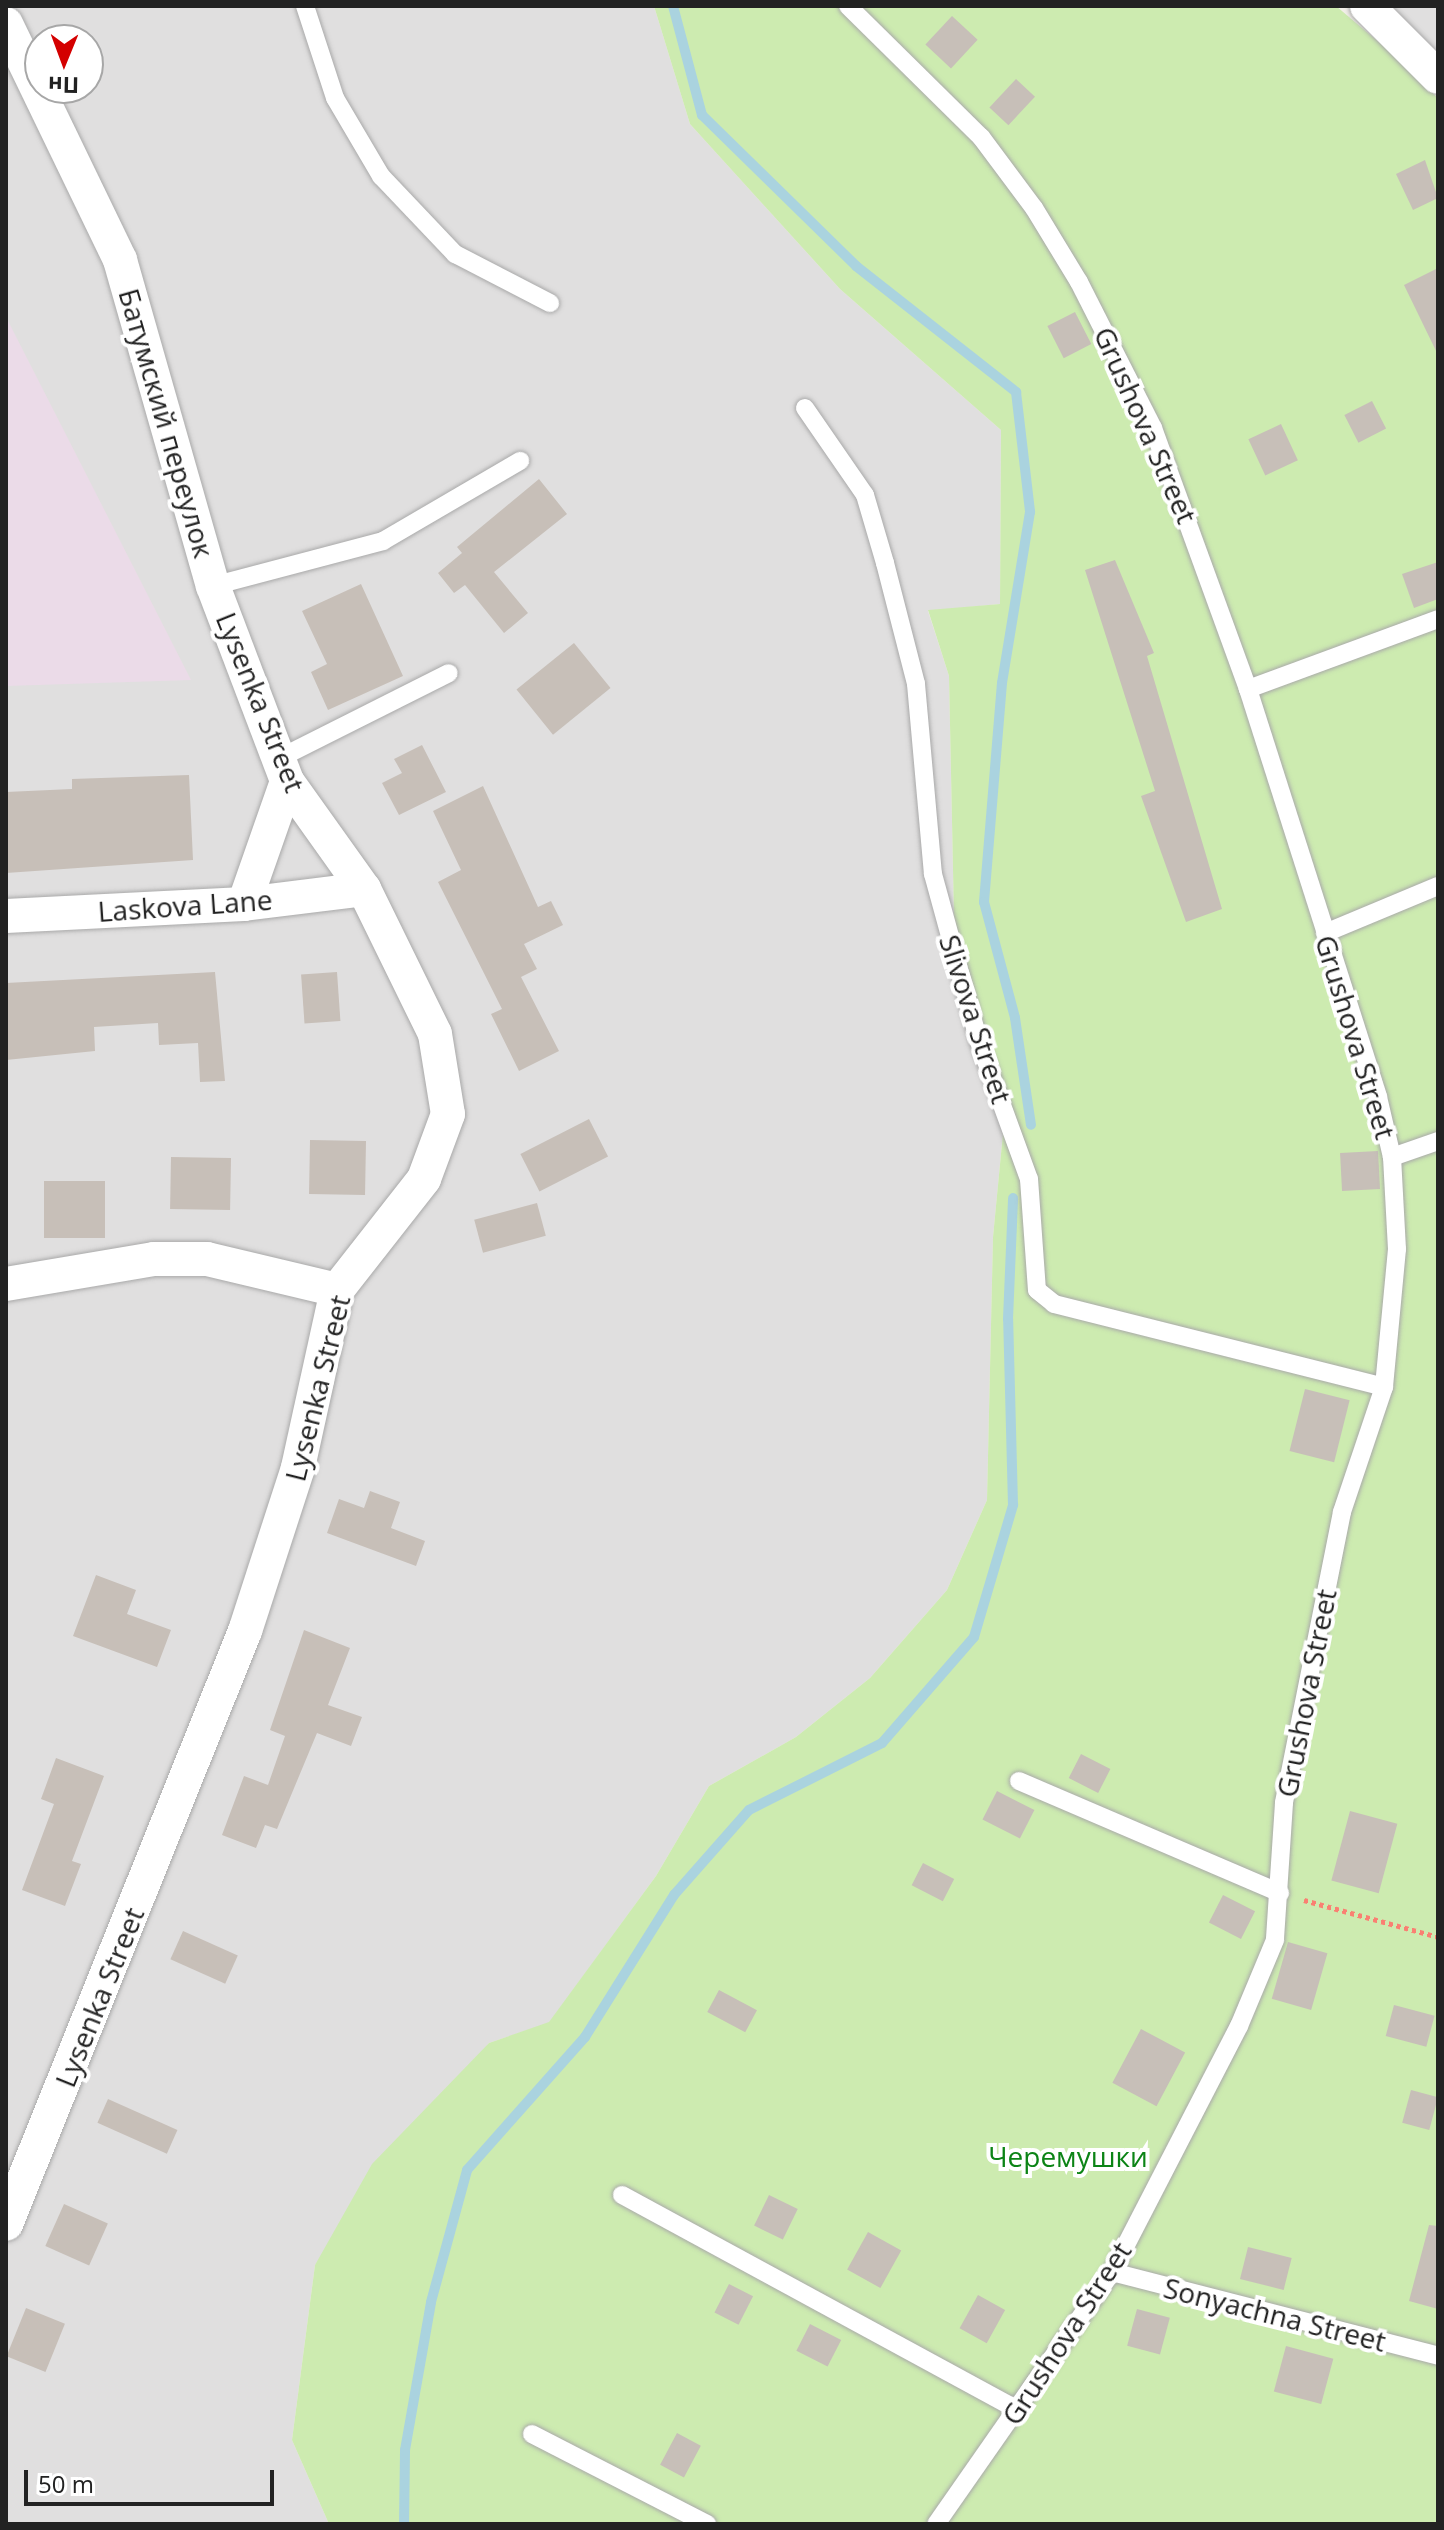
<!DOCTYPE html>
<html>
<head>
<meta charset="utf-8">
<style>
  body { margin:0 }
  #map { position:relative; width:1444px; height:2530px; overflow:hidden; background:#f2efe9; font-family:"Open Sans",sans-serif }
  div>[style] { position:absolute }
  .residential>* { inset:0; background:#e0dfdf }
  .industrial>* { inset:0; background:#ebdbe8 }
  .grass>* { inset:0; background:#cdebb0 }
  .stream>* { height:10px; margin:-5px; padding:0 5px; transform-origin:5px; border-radius:5px; background:#aad3df }
  .building>* { inset:0; background:#c7bfb8; transform-origin:0 0 }
  .path>* { height:5px; margin-top:-2.5px; transform-origin:0; background:repeating-linear-gradient(90deg,#fa8072 0 4px,transparent 0 8px) }
  .roads { filter:drop-shadow(0 0 2px #a9a9a9) drop-shadow(0 0 2px #a9a9a9) }
  .lane>* { height:18px; margin:-9px; padding:0 9px; transform-origin:9px; border-radius:9px; background:#fff }
  .street>* { height:34px; margin:-17px; padding:0 17px; transform-origin:17px; border-radius:17px; background:#fff }
  span { translate:-50% -50%; white-space:nowrap; text-align:center; line-height:1.15; -webkit-text-stroke:8px #fff; paint-order:stroke }
  .street-label { font-size:28px; color:#222 }
  .park-label { font-size:28px; color:#0c8416 }
  .frame { position:absolute; inset:0; border:8px solid #222; pointer-events:none }
  .north { position:absolute; left:24px; top:24px; width:80px; height:80px; box-sizing:border-box; background:#fff; border:2px solid #a7a7a7; border-radius:50%; rotate:181deg; font-size:22px; font-weight:700; line-height:32px; text-align:center; color:#222 }
  .north::after { content:''; display:block; margin:auto; width:28px; height:36px; background:#d40000; clip-path:polygon(50% 0,100% 100%,50% 72%,0 100%) }
  .scale { position:absolute; left:24px; top:2470px; width:250px; height:36px; box-sizing:border-box; border:4px solid #222; border-top:0; padding-left:10px; font-size:24px; line-height:28px; white-space:nowrap; color:#222; -webkit-text-stroke:6px #fff; paint-order:stroke }
</style>
</head>
<body>
<div id="map">
  <div class="residential">
    <i style="clip-path:polygon(evenodd,6px 6px,654px 6px,690px 124px,840px 289px,1001px 430px,1000px 604px,928px 611px,949px 676px,954px 918px,1003px 1133px,993px 1237px,987px 1500px,947px 1590px,870px 1678px,796px 1737px,709px 1786px,656px 1876px,549px 2023px,489px 2043px,315px 2265px,292px 2440px,329px 2524px,6px 2524px,6px 6px,40px 40px,88px 40px,88px 88px,40px 88px,40px 40px)"></i>
    <i style="clip-path:polygon(1353px 6px,1438px 6px,1438px 72px)"></i>
  </div>
  <div class="industrial">
    <i style="clip-path:polygon(6px 317px,191px 680px,6px 686px)"></i>
  </div>
  <div class="grass">
    <i style="clip-path:polygon(654px 6px,1336px 6px,1420px 77px,1438px 99px,1438px 2524px,329px 2524px,292px 2440px,315px 2265px,372px 2164px,489px 2043px,549px 2022px,656px 1876px,709px 1786px,796px 1737px,870px 1678px,947px 1590px,987px 1500px,993px 1237px,1003px 1133px,954px 918px,949px 676px,928px 610px,1000px 604px,1001px 430px,840px 289px,690px 124px)"></i>
  </div>
  <div class="stream">
    <i style="left:673px;top:6px;width:113px;rotate:75.1deg"></i>
    <i style="left:702px;top:115px;width:216px;rotate:44.4deg"></i>
    <i style="left:856px;top:266px;width:204px;rotate:38.2deg"></i>
    <i style="left:1016px;top:392px;width:121px;rotate:83.3deg"></i>
    <i style="left:1030px;top:512px;width:173px;rotate:99.3deg"></i>
    <i style="left:1002px;top:683px;width:220px;rotate:94.7deg"></i>
    <i style="left:984px;top:902px;width:120px;rotate:75deg"></i>
    <i style="left:1015px;top:1018px;width:108px;rotate:81.5deg"></i>
    <i style="left:404px;top:2524px;width:74px;rotate:-89.2deg"></i>
    <i style="left:405px;top:2450px;width:150px;rotate:-80deg"></i>
    <i style="left:431px;top:2302px;width:137px;rotate:-74.7deg"></i>
    <i style="left:467px;top:2170px;width:178px;rotate:-48.4deg"></i>
    <i style="left:585px;top:2037px;width:168px;rotate:-57.9deg"></i>
    <i style="left:674px;top:1895px;width:113px;rotate:-48.6deg"></i>
    <i style="left:749px;top:1810px;width:149px;rotate:-26.7deg"></i>
    <i style="left:882px;top:1743px;width:140px;rotate:-49deg"></i>
    <i style="left:974px;top:1637px;width:138px;rotate:-73.5deg"></i>
    <i style="left:1013px;top:1505px;width:186px;rotate:-91.5deg"></i>
    <i style="left:1008px;top:1319px;width:121px;rotate:-87.6deg"></i>
  </div>
  <div class="building">
    <i style="left:952px;top:16px;width:35px;height:39px;rotate:43deg"></i>
    <i style="left:1016px;top:79px;width:26px;height:39px;rotate:43deg"></i>
    <i style="clip-path:polygon(1425px 160px,1438px 198px,1413px 210px,1396px 174px)"></i>
    <i style="clip-path:polygon(1438px 268px,1438px 355px,1404px 285px)"></i>
    <i style="left:1075px;top:312px;width:36px;height:31px;rotate:63deg"></i>
    <i style="left:1372px;top:401px;width:31px;height:31px;rotate:63deg"></i>
    <i style="left:1281px;top:424px;width:40px;height:36px;rotate:65deg"></i>
    <i style="clip-path:polygon(539px 479px,567px 514px,494px 572px,528px 613px,504px 633px,465px 585px,454px 593px,438px 573px,462px 553px,457px 547px)"></i>
    <i style="clip-path:polygon(1115px 560px,1154px 653px,1147px 656px,1222px 909px,1186px 922px,1141px 796px,1155px 791px,1085px 570px)"></i>
    <i style="clip-path:polygon(1438px 562px,1438px 599px,1414px 608px,1402px 574px)"></i>
    <i style="clip-path:polygon(361px 584px,403px 676px,328px 710px,311px 672px,327px 664px,302px 611px)"></i>
    <i style="left:574px;top:643px;width:58px;height:74px;rotate:51deg"></i>
    <i style="clip-path:polygon(422px 745px,446px 792px,399px 815px,382px 783px,402px 773px,394px 759px)"></i>
    <i style="clip-path:polygon(189px 775px,193px 860px,6px 873px,6px 792px,72px 789px,72px 779px)"></i>
    <i style="clip-path:polygon(483px 786px,538px 907px,551px 901px,563px 925px,524px 944px,537px 969px,521px 977px,559px 1051px,519px 1071px,491px 1014px,502px 1009px,438px 882px,461px 870px,433px 811px)"></i>
    <i style="clip-path:polygon(215px 972px,225px 1081px,200px 1082px,198px 1043px,159px 1045px,158px 1023px,94px 1027px,95px 1051px,6px 1060px,6px 983px)"></i>
    <i style="left:337px;top:972px;width:49px;height:36px;rotate:86deg"></i>
    <i style="left:589px;top:1119px;width:42px;height:77px;rotate:63deg"></i>
    <i style="left:310px;top:1140px;width:56px;height:54px;rotate:1deg"></i>
    <i style="left:1378px;top:1151px;width:38px;height:38px;rotate:87deg"></i>
    <i style="left:171px;top:1157px;width:60px;height:52px;rotate:1deg"></i>
    <i style="left:44px;top:1181px;width:61px;height:57px"></i>
    <i style="left:537px;top:1203px;width:34px;height:65px;rotate:75deg"></i>
    <i style="left:1305px;top:1389px;width:46px;height:64px;rotate:14deg"></i>
    <i style="clip-path:polygon(370px 1491px,400px 1502px,391px 1528px,425px 1541px,416px 1566px,327px 1533px,339px 1499px,364px 1508px)"></i>
    <i style="clip-path:polygon(96px 1575px,136px 1590px,127px 1614px,171px 1630px,157px 1667px,73px 1636px)"></i>
    <i style="clip-path:polygon(304px 1630px,350px 1648px,328px 1705px,362px 1717px,351px 1746px,317px 1733px,277px 1829px,265px 1825px,256px 1848px,222px 1835px,244px 1776px,268px 1785px,285px 1736px,270px 1730px)"></i>
    <i style="left:1081px;top:1754px;width:33px;height:27px;rotate:27deg"></i>
    <i style="clip-path:polygon(56px 1758px,104px 1776px,72px 1861px,81px 1864px,65px 1906px,22px 1890px,54px 1804px,41px 1799px)"></i>
    <i style="left:997px;top:1791px;width:42px;height:32px;rotate:27deg"></i>
    <i style="left:1350px;top:1811px;width:49px;height:72px;rotate:15deg"></i>
    <i style="left:923px;top:1863px;width:35px;height:25px;rotate:27deg"></i>
    <i style="left:1223px;top:1895px;width:36px;height:31px;rotate:27deg"></i>
    <i style="left:183px;top:1931px;width:60px;height:31px;rotate:24deg"></i>
    <i style="left:1288px;top:1942px;width:41px;height:59px;rotate:16deg"></i>
    <i style="left:719px;top:1990px;width:43px;height:25px;rotate:28deg"></i>
    <i style="left:1394px;top:2005px;width:42px;height:32px;rotate:15deg"></i>
    <i style="left:1141px;top:2029px;width:50px;height:61px;rotate:28deg"></i>
    <i style="left:1411px;top:2090px;width:28px;height:34px;rotate:15deg"></i>
    <i style="left:108px;top:2099px;width:76px;height:26px;rotate:24deg"></i>
    <i style="left:769px;top:2195px;width:32px;height:34px;rotate:26deg"></i>
    <i style="left:64px;top:2204px;width:48px;height:46px;rotate:24deg"></i>
    <i style="clip-path:polygon(1429px 2225px,1438px 2226px,1438px 2309px,1409px 2301px)"></i>
    <i style="left:868px;top:2232px;width:38px;height:43px;rotate:29deg"></i>
    <i style="left:1248px;top:2247px;width:45px;height:33px;rotate:14deg"></i>
    <i style="left:729px;top:2284px;width:27px;height:32px;rotate:27deg"></i>
    <i style="left:978px;top:2295px;width:31px;height:38px;rotate:29deg"></i>
    <i style="left:26px;top:2308px;width:42px;height:52px;rotate:22deg"></i>
    <i style="left:1137px;top:2309px;width:34px;height:38px;rotate:15deg"></i>
    <i style="left:810px;top:2324px;width:35px;height:30px;rotate:27deg"></i>
    <i style="left:1286px;top:2346px;width:49px;height:47px;rotate:15deg"></i>
    <i style="left:677px;top:2433px;width:27px;height:36px;rotate:28deg"></i>
  </div>
  <div class="path">
    <i style="left:1304px;top:1900px;width:139px;rotate:15.4deg"></i>
  </div>
  <div class="roads">
    <div class="lane">
      <i style="left:305px;top:6px;width:97px;rotate:71.9deg"></i>
      <i style="left:335px;top:98px;width:91px;rotate:59.5deg"></i>
      <i style="left:381px;top:176px;width:108px;rotate:46.5deg"></i>
      <i style="left:455px;top:254px;width:107px;rotate:27.3deg"></i>
      <i style="left:848px;top:6px;width:187px;rotate:44.6deg"></i>
      <i style="left:981px;top:137px;width:89px;rotate:53.3deg"></i>
      <i style="left:1034px;top:208px;width:87px;rotate:58.7deg"></i>
      <i style="left:1079px;top:282px;width:164px;rotate:63.1deg"></i>
      <i style="left:1153px;top:428px;width:278px;rotate:70deg"></i>
      <i style="left:1248px;top:689px;width:428px;rotate:72.3deg"></i>
      <i style="left:1378px;top:1097px;width:62px;rotate:76.9deg"></i>
      <i style="left:1392px;top:1157px;width:92px;rotate:86.9deg"></i>
      <i style="left:1397px;top:1249px;width:139px;rotate:95.4deg"></i>
      <i style="left:1384px;top:1387px;width:132px;rotate:108.6deg"></i>
      <i style="left:1342px;top:1512px;width:297px;rotate:101.3deg"></i>
      <i style="left:1284px;top:1803px;width:137px;rotate:93.8deg"></i>
      <i style="left:1275px;top:1940px;width:93px;rotate:112.7deg"></i>
      <i style="left:1239px;top:2026px;width:277px;rotate:117.3deg"></i>
      <i style="left:1112px;top:2272px;width:307px;rotate:124.9deg"></i>
      <i style="left:805px;top:408px;width:106px;rotate:55.4deg"></i>
      <i style="left:865px;top:495px;width:71px;rotate:73.6deg"></i>
      <i style="left:885px;top:563px;width:125px;rotate:75.6deg"></i>
      <i style="left:916px;top:684px;width:191px;rotate:84.9deg"></i>
      <i style="left:933px;top:874px;width:171px;rotate:74.7deg"></i>
      <i style="left:978px;top:1039px;width:149px;rotate:70deg"></i>
      <i style="left:1029px;top:1179px;width:111px;rotate:85.9deg"></i>
      <i style="left:1037px;top:1290px;width:22px;rotate:39deg"></i>
      <i style="left:1054px;top:1304px;width:340px;rotate:14.1deg"></i>
      <i style="left:213px;top:586px;width:176px;rotate:-14.8deg"></i>
      <i style="left:383px;top:541px;width:159px;rotate:-30.3deg"></i>
      <i style="left:1248px;top:689px;width:202px;rotate:-20.2deg"></i>
      <i style="left:278px;top:759px;width:191px;rotate:-26.7deg"></i>
      <i style="left:1325px;top:933px;width:122px;rotate:-22.6deg"></i>
      <i style="left:1392px;top:1157px;width:49px;rotate:-19.2deg"></i>
      <i style="left:1019px;top:1781px;width:284px;rotate:23.2deg"></i>
      <i style="left:622px;top:2195px;width:448px;rotate:28.5deg"></i>
      <i style="left:1112px;top:2272px;width:337px;rotate:14.4deg"></i>
      <i style="left:532px;top:2434px;width:197px;rotate:27.2deg"></i>
    </div>
    <div class="street">
      <i style="left:1367px;top:6px;width:100px;rotate:45deg"></i>
      <i style="left:6px;top:24px;width:262px;rotate:64.2deg"></i>
      <i style="left:120px;top:260px;width:339px;rotate:74.1deg"></i>
      <i style="left:213px;top:586px;width:209px;rotate:69.2deg"></i>
      <i style="left:287px;top:781px;width:133px;rotate:54.5deg"></i>
      <i style="left:364px;top:889px;width:161px;rotate:63.9deg"></i>
      <i style="left:435px;top:1034px;width:81px;rotate:80.8deg"></i>
      <i style="left:448px;top:1114px;width:69px;rotate:110.3deg"></i>
      <i style="left:424px;top:1179px;width:141px;rotate:128.1deg"></i>
      <i style="left:337px;top:1290px;width:182px;rotate:102.4deg"></i>
      <i style="left:298px;top:1468px;width:171px;rotate:108deg"></i>
      <i style="left:245px;top:1631px;width:639px;rotate:111.95deg"></i>
      <i style="left:244px;top:904px;width:130px;rotate:-70.7deg"></i>
      <i style="left:6px;top:916px;width:238px;rotate:-2.9deg"></i>
      <i style="left:244px;top:904px;width:121px;rotate:-7.1deg"></i>
      <i style="left:6px;top:1284px;width:150px;rotate:-9.6deg"></i>
      <i style="left:154px;top:1259px;width:53px"></i>
      <i style="left:207px;top:1259px;width:134px;rotate:13.4deg"></i>
    </div>
  </div>
  <div class="street-label">
    <span style="left:167px;top:423px;rotate:74deg">Батумский переулок</span>
    <span style="left:1146px;top:425px;rotate:66deg">Grushova Street</span>
    <span style="left:261px;top:702px;rotate:68deg">Lysenka Street</span>
    <span style="left:185px;top:905px;rotate:-4deg">Laskova Lane</span>
    <span style="left:976px;top:1019px;rotate:72deg">Slivova Street</span>
    <span style="left:1356px;top:1037px;rotate:73deg">Grushova Street</span>
    <span style="left:317px;top:1388px;rotate:-76deg">Lysenka Street</span>
    <span style="left:1306px;top:1693px;rotate:-79deg">Grushova Street</span>
    <span style="left:99px;top:1997px;rotate:-68deg">Lysenka Street</span>
    <span style="left:1275px;top:2314px;rotate:14deg">Sonyachna Street</span>
    <span style="left:1066px;top:2333px;rotate:-57deg">Grushova Street</span>
  </div>
  <div class="park-label">
    <span style="left:1068px;top:2156px">Черемушки</span>
  </div>
  <div class="frame"></div>
  <div class="north">Пн</div>
  <div class="scale">50 m</div>
</div>
</body>
</html>
